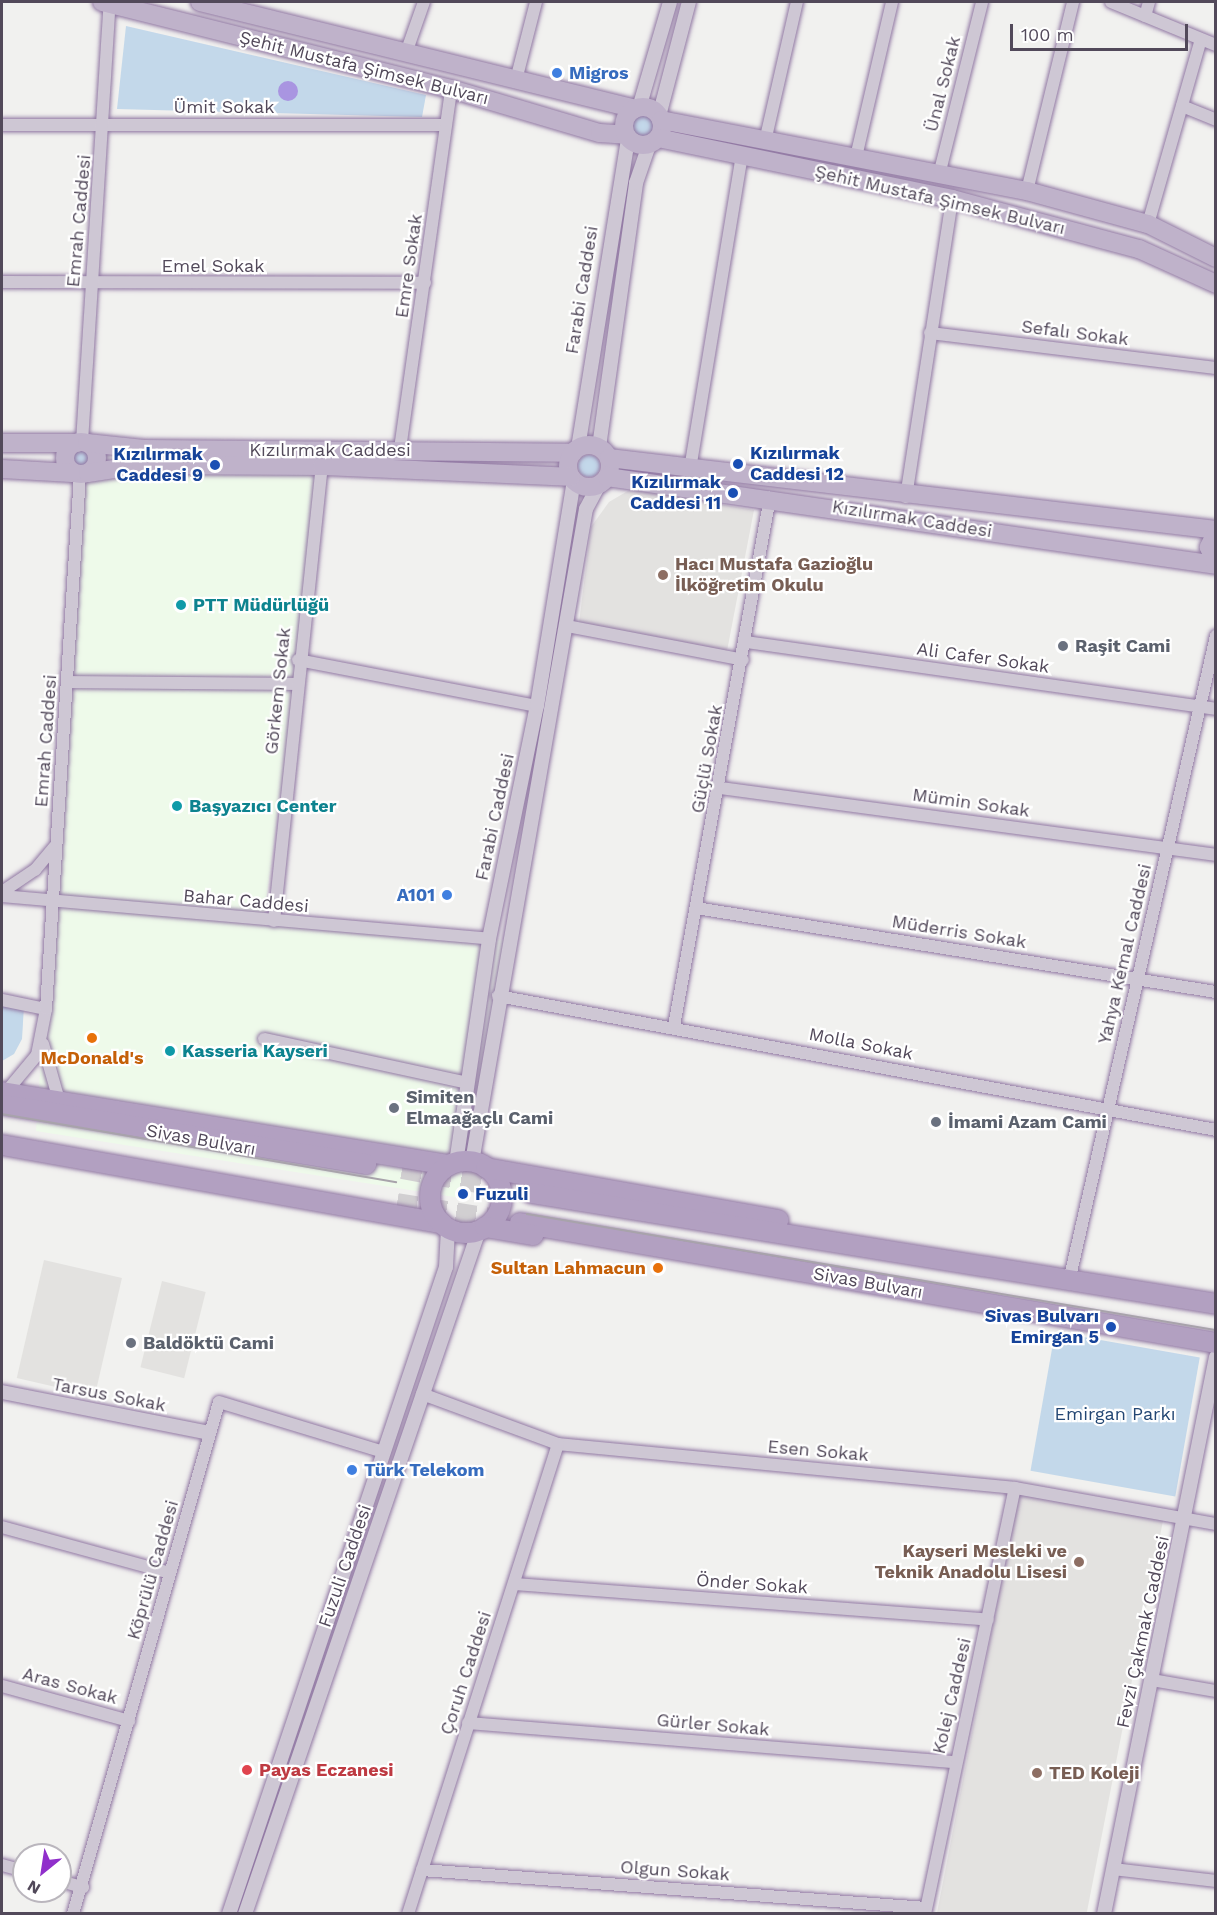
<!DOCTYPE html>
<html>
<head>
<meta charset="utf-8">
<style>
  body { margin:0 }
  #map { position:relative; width:1217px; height:1915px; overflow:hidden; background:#f1f1ef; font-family:"Work Sans",sans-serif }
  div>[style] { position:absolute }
  .commercial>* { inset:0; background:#eefaea }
  .education>* { inset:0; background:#e3e2e0; transform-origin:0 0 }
  .green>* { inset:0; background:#c3d8ea; transform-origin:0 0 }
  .round { border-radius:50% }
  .water>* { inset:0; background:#a995e1 }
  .trunk-tunnel>* { height:20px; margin-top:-10px; transform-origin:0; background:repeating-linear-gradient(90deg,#d1cfd1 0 20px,transparent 0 30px) }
  .roads { filter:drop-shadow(0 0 2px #9178a3) drop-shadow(0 0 2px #9178a3) }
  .minor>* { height:12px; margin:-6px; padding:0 6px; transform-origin:6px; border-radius:6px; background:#cec7d4 }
  .tertiary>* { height:14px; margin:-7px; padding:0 7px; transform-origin:7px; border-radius:7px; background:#cec7d4 }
  .primary>* { height:18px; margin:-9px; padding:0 9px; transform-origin:9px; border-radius:9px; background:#bfb2ca }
  .primary>.ring { margin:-9px; padding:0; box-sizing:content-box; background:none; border:18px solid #bfb2ca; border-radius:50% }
  .trunk>* { height:20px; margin:-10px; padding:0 10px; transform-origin:10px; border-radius:10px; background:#b2a0c1 }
  .trunk>.ring { margin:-10px; padding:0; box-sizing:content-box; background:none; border:20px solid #b2a0c1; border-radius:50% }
  .tram>* { height:1.5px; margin:-0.75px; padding:0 0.75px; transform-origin:0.75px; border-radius:0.75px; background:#a8a3ab }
  .dots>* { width:16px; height:16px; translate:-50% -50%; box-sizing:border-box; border:3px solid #fff; border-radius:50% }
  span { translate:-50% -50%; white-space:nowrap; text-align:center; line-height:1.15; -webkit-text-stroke:4.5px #fff; paint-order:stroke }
  .street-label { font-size:18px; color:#52495a }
  .shop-label { font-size:18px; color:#366cbe; font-weight:700 }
  .left { translate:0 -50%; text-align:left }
  .right { translate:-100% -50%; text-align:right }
  .transit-label { font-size:18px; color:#164399; font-weight:700 }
  .education-label { font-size:18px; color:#785e54; font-weight:700 }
  .culture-label { font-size:18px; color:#0d838f; font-weight:700 }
  .worship-label { font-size:18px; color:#5b616d; font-weight:700 }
  .food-label { font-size:18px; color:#c56008; font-weight:700 }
  .park-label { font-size:18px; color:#224673 }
  .health-label { font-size:18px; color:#be3a42; font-weight:700 }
  .frame { position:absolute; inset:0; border:3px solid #52495a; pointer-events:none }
  .north { position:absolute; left:12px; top:1843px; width:60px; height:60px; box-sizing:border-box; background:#fff; border:2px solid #bab6bd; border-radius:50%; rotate:210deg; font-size:16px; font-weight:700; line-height:24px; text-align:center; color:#52495a }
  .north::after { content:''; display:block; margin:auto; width:21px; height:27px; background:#902fcb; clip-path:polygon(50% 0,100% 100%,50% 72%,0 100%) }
  .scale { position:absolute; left:1010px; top:24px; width:178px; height:27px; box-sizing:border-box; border:3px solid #52495a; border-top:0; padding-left:8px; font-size:18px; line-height:21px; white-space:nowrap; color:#52495a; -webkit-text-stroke:4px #fff; paint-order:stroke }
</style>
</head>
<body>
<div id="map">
  <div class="commercial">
    <i style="clip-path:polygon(82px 455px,326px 456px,264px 916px,510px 941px,467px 1199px,36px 1131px)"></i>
  </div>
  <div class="education">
    <i style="clip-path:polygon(631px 489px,754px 510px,727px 651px,579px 623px,591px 527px,609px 502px)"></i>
    <i style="left:44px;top:1260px;width:80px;height:121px;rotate:13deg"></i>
    <i style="left:162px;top:1281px;width:45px;height:89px;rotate:14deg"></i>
    <i style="left:1019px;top:1491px;width:147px;height:431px;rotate:11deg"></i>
  </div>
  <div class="green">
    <i style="clip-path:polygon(126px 26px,426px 95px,422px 117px,117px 109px)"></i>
    <i class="round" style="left:632px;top:115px;width:22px;height:22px"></i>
    <i class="round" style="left:71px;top:449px;width:20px;height:20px"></i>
    <i class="round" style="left:578px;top:455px;width:22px;height:22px"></i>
    <i style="clip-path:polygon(2px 1001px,24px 1006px,22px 1039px,14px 1054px,2px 1061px)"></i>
    <i style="left:1055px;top:1332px;width:147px;height:141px;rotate:10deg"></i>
  </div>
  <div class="water">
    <i class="round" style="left:278px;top:81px;width:20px;height:20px"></i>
  </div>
  <div class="trunk-tunnel">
    <i style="left:402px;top:1169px;width:131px;rotate:10.5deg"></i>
    <i style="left:397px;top:1203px;width:114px;rotate:9.1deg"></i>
  </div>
  <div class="roads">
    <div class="minor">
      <i style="left:1111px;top:2px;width:113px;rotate:22.3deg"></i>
      <i style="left:1145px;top:16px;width:15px;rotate:-74deg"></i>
      <i style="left:406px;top:53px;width:54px;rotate:-70.6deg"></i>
      <i style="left:516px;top:80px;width:81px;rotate:-75.6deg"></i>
      <i style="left:1182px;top:106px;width:37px;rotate:22deg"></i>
      <i style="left:2px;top:125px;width:444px"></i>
      <i style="left:766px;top:137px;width:139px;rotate:-77.1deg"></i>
      <i style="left:856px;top:157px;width:159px;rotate:-76.9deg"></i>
      <i style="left:939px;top:175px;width:178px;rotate:-76deg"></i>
      <i style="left:1027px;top:191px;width:195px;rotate:-76.3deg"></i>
      <i style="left:1148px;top:224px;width:192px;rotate:-74deg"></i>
      <i style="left:2px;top:282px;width:423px;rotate:0.1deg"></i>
      <i style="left:930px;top:333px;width:288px;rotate:7deg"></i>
      <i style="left:82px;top:442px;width:440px;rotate:-86.4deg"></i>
      <i style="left:400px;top:449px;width:364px;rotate:-81.9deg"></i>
      <i style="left:690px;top:469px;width:318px;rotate:-80.6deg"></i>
      <i style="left:906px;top:497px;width:302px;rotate:-81.2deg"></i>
      <i style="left:567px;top:626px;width:179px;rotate:10.9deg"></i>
      <i style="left:746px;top:642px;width:475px;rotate:8.1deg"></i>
      <i style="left:298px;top:660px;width:243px;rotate:10.9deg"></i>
      <i style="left:68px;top:682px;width:229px;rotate:0.5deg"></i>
      <i style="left:721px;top:788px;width:500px;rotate:7.7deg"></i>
      <i style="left:2px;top:892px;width:40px;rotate:-34deg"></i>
      <i style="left:35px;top:870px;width:31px;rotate:-50deg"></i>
      <i style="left:2px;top:896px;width:489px;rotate:5deg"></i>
      <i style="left:696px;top:908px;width:527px;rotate:9.18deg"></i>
      <i style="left:274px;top:921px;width:458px;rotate:-84deg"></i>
      <i style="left:498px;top:996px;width:730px;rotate:10.57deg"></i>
      <i style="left:2px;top:1000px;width:45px;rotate:11.6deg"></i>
      <i style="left:674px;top:1026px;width:537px;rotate:-79.7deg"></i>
      <i style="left:264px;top:1039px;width:208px;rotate:12.2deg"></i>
      <i style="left:43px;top:1044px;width:58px;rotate:74.1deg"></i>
      <i style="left:6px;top:1092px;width:48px;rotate:-50deg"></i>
      <i style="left:37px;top:1055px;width:47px;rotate:-78.9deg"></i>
      <i style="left:46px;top:1009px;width:535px;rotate:-86.36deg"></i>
      <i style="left:1069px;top:1281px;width:662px;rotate:-77.16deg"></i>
      <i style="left:422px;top:1394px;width:145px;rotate:20.2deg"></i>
      <i style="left:558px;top:1444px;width:459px;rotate:5.5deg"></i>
      <i style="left:1015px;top:1488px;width:204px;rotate:10.2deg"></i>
      <i style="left:2px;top:1527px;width:174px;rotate:15.3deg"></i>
      <i style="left:514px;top:1584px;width:475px;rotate:4.3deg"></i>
      <i style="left:1152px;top:1680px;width:65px;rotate:9.8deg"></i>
      <i style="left:2px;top:1686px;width:132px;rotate:15.4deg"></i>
      <i style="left:468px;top:1723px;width:489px;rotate:4.6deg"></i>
      <i style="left:2px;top:1865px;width:23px;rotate:15deg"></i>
      <i style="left:1113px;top:1869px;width:104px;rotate:6.6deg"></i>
      <i style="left:422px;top:1870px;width:505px;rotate:4.31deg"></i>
      <i style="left:60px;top:1881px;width:24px;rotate:15deg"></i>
      <i style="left:73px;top:1914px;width:532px;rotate:-74.08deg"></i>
      <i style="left:219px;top:1402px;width:172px;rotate:16.9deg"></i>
      <i style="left:408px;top:1914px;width:493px;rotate:-72.3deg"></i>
      <i style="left:925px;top:1914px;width:435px;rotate:-78.1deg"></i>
    </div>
    <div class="tertiary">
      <i style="left:639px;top:108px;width:110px;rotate:-73.7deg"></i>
      <i style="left:659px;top:116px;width:118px;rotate:-75.3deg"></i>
      <i style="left:599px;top:447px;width:267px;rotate:-82deg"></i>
      <i style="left:636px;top:183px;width:40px;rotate:-71.1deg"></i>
      <i style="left:578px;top:448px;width:314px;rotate:-80.8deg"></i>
      <i style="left:472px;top:1162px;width:663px;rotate:-80.1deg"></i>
      <i style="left:586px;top:509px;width:27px;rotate:-62deg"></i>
      <i style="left:456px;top:1163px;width:226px;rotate:-81.6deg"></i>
      <i style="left:489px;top:939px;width:238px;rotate:-78.4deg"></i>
      <i style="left:537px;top:706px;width:229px;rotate:-80.7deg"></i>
      <i style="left:2px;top:1392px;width:211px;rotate:11.2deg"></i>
      <i style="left:229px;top:1914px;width:682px;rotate:-71.46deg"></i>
      <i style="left:446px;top:1267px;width:39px;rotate:-87deg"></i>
      <i style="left:245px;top:1914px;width:723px;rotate:-71.11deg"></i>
      <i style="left:1104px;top:1914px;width:568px;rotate:-78.63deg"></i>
    </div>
    <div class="primary">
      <i style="left:102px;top:2px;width:360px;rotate:14deg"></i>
      <i style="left:451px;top:89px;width:155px;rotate:16.5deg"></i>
      <i style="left:600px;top:133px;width:26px;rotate:4deg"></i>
      <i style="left:200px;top:2px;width:448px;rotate:13.8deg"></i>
      <i class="ring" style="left:624px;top:107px;width:20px;height:20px"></i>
      <i style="left:661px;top:120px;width:373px;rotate:11deg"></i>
      <i style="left:1027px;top:191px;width:125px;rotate:15.3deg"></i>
      <i style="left:1148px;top:224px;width:76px;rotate:26.6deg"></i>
      <i style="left:658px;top:138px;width:300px;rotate:11.7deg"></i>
      <i style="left:952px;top:199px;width:194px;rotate:15deg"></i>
      <i style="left:1139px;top:249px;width:85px;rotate:24.4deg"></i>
      <i class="ring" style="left:65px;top:442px;width:14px;height:14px"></i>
      <i style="left:2px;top:443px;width:75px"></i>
      <i style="left:87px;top:443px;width:57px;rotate:6deg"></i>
      <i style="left:144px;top:449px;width:429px;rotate:0.5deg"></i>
      <i class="ring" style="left:568px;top:445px;width:24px;height:24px"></i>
      <i style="left:609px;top:458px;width:611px;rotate:6.76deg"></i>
      <i style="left:2px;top:469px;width:70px;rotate:3.3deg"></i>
      <i style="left:88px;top:473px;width:54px;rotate:-8.6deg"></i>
      <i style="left:141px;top:465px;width:181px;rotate:0.3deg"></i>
      <i style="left:322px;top:466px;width:249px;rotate:2.5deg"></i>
      <i style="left:607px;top:477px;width:615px;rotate:8.22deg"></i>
      <i style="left:1216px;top:533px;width:16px;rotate:117deg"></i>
      <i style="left:1209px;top:547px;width:18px;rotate:68deg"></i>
    </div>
    <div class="trunk">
      <i style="left:2px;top:1092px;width:453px;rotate:9.3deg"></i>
      <i style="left:5px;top:1105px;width:366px;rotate:9.3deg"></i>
      <i style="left:2px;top:1145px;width:447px;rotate:10.1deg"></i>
      <i class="ring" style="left:430px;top:1161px;width:52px;height:52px"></i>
      <i style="left:486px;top:1168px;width:297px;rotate:10.1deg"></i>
      <i style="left:531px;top:1193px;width:694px;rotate:9.2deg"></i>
      <i style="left:520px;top:1223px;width:706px;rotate:9.78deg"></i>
      <i style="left:485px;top:1227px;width:49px;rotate:9.5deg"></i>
    </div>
  </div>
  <div class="tram">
    <i style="left:2px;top:1114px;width:400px;rotate:9.8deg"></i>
    <i style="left:527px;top:1214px;width:699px;rotate:9.56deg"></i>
  </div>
  <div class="dots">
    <i style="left:557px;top:73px;background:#3f7fe0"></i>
    <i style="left:738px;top:464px;background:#1a4fb4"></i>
    <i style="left:215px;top:465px;background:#1a4fb4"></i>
    <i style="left:733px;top:493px;background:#1a4fb4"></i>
    <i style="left:663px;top:575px;background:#8d6e63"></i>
    <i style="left:181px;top:605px;background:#0f9aa8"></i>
    <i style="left:1063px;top:646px;background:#6b7280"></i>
    <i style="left:177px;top:806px;background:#0f9aa8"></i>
    <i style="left:447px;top:895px;background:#3f7fe0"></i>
    <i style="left:92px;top:1038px;background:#e8710a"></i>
    <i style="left:170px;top:1051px;background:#0f9aa8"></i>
    <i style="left:394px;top:1108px;background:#6b7280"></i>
    <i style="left:936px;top:1122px;background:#6b7280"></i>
    <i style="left:463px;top:1194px;background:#1a4fb4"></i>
    <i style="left:658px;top:1268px;background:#e8710a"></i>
    <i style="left:1111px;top:1327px;background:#1a4fb4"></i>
    <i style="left:131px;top:1343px;background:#6b7280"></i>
    <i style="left:352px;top:1470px;background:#3f7fe0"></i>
    <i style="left:1079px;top:1562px;background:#8d6e63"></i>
    <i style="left:247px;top:1770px;background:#e0444e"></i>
    <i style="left:1037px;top:1773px;background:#8d6e63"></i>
  </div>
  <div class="street-label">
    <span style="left:364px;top:68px;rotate:14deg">Şehit Mustafa Şimsek Bulvarı</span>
    <span style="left:943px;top:84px;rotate:-76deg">Ünal Sokak</span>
    <span style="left:224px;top:107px">Ümit Sokak</span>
    <span style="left:940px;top:200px;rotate:13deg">Şehit Mustafa Şimsek Bulvarı</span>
    <span style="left:79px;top:221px;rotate:-85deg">Emrah Caddesi</span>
    <span style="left:213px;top:266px">Emel Sokak</span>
    <span style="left:409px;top:266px;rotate:-82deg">Emre Sokak</span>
    <span style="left:582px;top:290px;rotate:-81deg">Farabi Caddesi</span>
    <span style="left:1075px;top:333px;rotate:7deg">Sefalı Sokak</span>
    <span style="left:330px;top:450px">Kızılırmak Caddesi</span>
    <span style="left:912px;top:519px;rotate:9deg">Kızılırmak Caddesi</span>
    <span style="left:983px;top:658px;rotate:8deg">Ali Cafer Sokak</span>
    <span style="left:278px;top:691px;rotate:-84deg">Görkem Sokak</span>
    <span style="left:46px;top:741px;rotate:-86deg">Emrah Caddesi</span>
    <span style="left:707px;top:759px;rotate:-80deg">Güçlü Sokak</span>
    <span style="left:971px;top:803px;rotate:8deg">Mümin Sokak</span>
    <span style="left:495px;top:817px;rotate:-78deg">Farabi Caddesi</span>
    <span style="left:246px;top:901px;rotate:5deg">Bahar Caddesi</span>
    <span style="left:959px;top:932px;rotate:9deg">Müderris Sokak</span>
    <span style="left:1125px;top:954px;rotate:-77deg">Yahya Kemal Caddesi</span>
    <span style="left:861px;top:1044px;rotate:11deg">Molla Sokak</span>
    <span style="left:201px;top:1140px;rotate:10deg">Sivas Bulvarı</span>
    <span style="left:868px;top:1283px;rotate:10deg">Sivas Bulvarı</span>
    <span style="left:109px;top:1395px;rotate:11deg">Tarsus Sokak</span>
    <span style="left:818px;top:1451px;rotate:5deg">Esen Sokak</span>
    <span style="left:345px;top:1566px;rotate:-71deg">Fuzuli Caddesi</span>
    <span style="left:153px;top:1570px;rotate:-74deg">Köprülü Caddesi</span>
    <span style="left:752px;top:1584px;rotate:4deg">Önder Sokak</span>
    <span style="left:1143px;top:1632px;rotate:-78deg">Fevzi Çakmak Caddesi</span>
    <span style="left:466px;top:1673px;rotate:-72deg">Çoruh Caddesi</span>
    <span style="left:70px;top:1686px;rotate:15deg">Aras Sokak</span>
    <span style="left:952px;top:1696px;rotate:-77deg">Kolej Caddesi</span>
    <span style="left:713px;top:1725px;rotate:5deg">Gürler Sokak</span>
    <span style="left:675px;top:1871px;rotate:4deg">Olgun Sokak</span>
  </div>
  <div class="shop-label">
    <span class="left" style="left:569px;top:73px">Migros</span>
    <span class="right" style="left:435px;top:895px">A101</span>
    <span class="left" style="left:364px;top:1470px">Türk Telekom</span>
  </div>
  <div class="transit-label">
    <span class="left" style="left:750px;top:464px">Kızılırmak<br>Caddesi 12</span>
    <span class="right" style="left:203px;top:465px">Kızılırmak<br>Caddesi 9</span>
    <span class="right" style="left:721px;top:493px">Kızılırmak<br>Caddesi 11</span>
    <span class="left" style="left:475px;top:1194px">Fuzuli</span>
    <span class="right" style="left:1099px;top:1327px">Sivas Bulvarı<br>Emirgan 5</span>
  </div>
  <div class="education-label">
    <span class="left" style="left:675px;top:575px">Hacı Mustafa Gazioğlu<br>İlköğretim Okulu</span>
    <span class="right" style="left:1067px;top:1562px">Kayseri Mesleki ve<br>Teknik Anadolu Lisesi</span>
    <span class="left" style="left:1049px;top:1773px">TED Koleji</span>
  </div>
  <div class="culture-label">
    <span class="left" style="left:193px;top:605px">PTT Müdürlüğü</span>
    <span class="left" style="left:189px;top:806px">Başyazıcı Center</span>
    <span class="left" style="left:182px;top:1051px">Kasseria Kayseri</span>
  </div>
  <div class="worship-label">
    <span class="left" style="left:1075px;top:646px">Raşit Cami</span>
    <span class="left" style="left:406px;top:1108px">Simiten<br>Elmaağaçlı Cami</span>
    <span class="left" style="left:948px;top:1122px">İmami Azam Cami</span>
    <span class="left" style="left:143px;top:1343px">Baldöktü Cami</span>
  </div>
  <div class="food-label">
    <span style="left:92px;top:1058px">McDonald's</span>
    <span class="right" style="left:646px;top:1268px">Sultan Lahmacun</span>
  </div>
  <div class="park-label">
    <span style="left:1115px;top:1414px">Emirgan Parkı</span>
  </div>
  <div class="health-label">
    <span class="left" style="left:259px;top:1770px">Payas Eczanesi</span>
  </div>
  <div class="frame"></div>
  <div class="north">N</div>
  <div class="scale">100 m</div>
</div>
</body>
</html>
